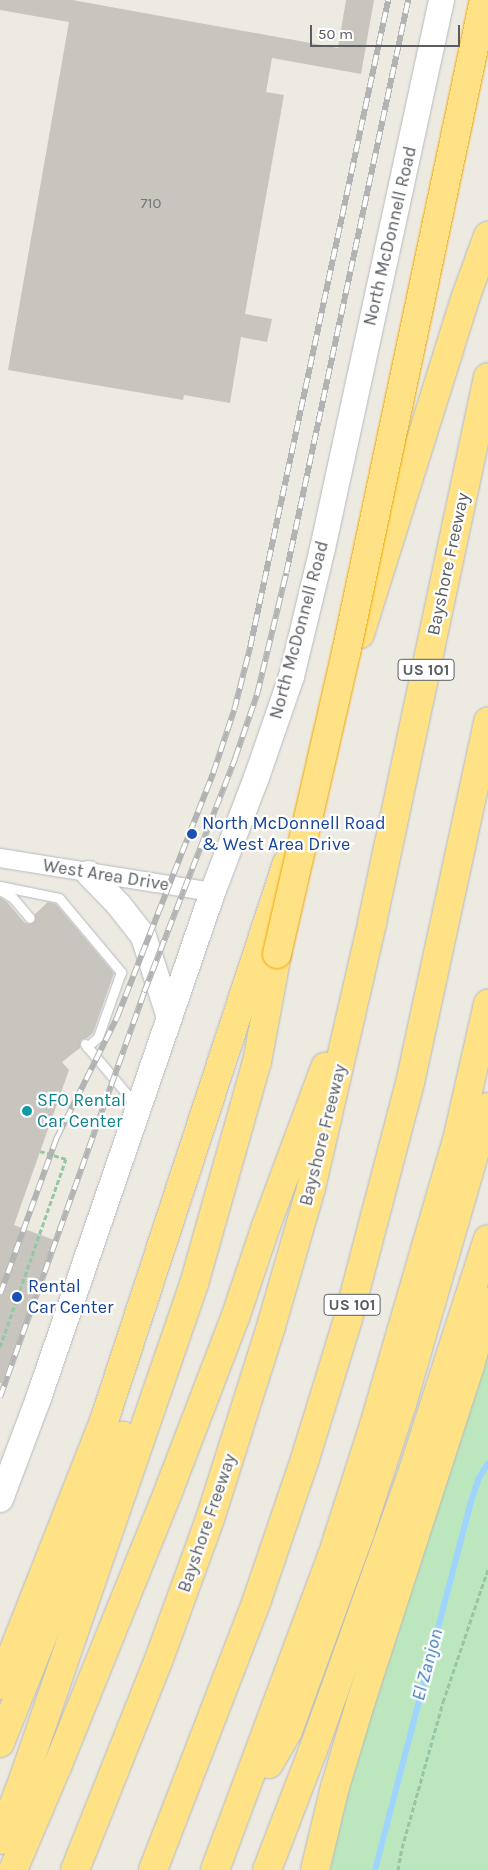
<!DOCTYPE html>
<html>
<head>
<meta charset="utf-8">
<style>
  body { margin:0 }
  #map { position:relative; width:488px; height:1870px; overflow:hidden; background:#edeae1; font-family:Karla,sans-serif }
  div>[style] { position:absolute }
  .green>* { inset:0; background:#bce6bd }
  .stream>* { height:6px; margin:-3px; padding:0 3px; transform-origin:3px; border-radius:3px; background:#9fd4ff }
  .building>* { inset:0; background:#c8c4be }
  .path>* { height:3px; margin-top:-1.5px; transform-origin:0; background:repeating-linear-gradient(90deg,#95c7a4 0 5px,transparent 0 7.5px) }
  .roads { filter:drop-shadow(0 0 1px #b6b9be) drop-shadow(0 0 1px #b6b9be) }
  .lane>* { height:9px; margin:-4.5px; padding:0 4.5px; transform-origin:4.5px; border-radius:4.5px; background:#fff }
  .street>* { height:18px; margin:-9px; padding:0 9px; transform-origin:9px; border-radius:9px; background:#fff }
  .secondary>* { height:25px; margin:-12.5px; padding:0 12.5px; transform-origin:12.5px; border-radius:12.5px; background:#fff }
  .highway>* { height:28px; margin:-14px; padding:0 14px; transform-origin:14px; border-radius:14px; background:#ffe286 }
  .rail>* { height:5.5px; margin-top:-2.75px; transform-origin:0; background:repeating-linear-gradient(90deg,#fff 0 11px,#b2b3b3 0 22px); box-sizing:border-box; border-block:1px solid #b2b3b3 }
  .bridges { filter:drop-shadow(0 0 1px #eea700) drop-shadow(0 0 1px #eea700) }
  .highway-bridge>* { height:28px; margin:-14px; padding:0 14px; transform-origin:14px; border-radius:14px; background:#ffe286 }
  .dots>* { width:14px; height:14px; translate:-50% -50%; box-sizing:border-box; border:2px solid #fff; border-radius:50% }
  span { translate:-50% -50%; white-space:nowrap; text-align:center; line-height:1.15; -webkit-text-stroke:4.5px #fff; paint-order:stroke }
  .number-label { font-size:15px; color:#757779 }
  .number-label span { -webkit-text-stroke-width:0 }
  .shield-label span { padding:1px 4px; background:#fff; border:1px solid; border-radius:4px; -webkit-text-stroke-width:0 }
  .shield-label { font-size:16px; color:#595d62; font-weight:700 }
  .street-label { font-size:18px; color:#595d62 }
  .transit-label { font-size:18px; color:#164399 }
  .left { translate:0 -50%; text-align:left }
  .culture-label { font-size:18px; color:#0d838f }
  .water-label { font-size:19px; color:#3d79bc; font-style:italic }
  .scale { position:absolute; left:310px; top:25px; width:150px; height:22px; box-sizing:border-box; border:2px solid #595d62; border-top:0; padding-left:6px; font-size:15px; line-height:18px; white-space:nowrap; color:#595d62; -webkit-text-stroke:4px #fff; paint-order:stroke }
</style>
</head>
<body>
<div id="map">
  <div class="green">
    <i style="clip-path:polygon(488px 1279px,488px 1870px,312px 1870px,332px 1804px,352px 1676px)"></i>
  </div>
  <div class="stream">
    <i style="left:375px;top:1870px;width:380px;rotate:-75.4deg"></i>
    <i style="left:471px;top:1502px;width:25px;rotate:-72deg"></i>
    <i style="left:479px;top:1478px;width:17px;rotate:-59deg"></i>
  </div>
  <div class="building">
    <i style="clip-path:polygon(0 0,72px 0,338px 48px,346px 0,374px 0,361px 74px,272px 58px,266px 92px,284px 95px,245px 314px,272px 319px,267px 342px,241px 337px,230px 403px,184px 395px,183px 400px,8px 370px,69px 22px,0 10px)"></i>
    <i style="clip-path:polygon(0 897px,7px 902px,24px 922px,28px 924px,34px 922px,35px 914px,48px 902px,56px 904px,114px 973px,93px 1033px,87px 1038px,81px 1040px,80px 1048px,62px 1062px,69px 1070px,14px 1225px,54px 1240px,2px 1383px,0 1383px)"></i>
  </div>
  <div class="path">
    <i style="left:0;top:1347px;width:199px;rotate:-70.7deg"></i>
    <i style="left:66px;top:1159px;width:27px;rotate:-163deg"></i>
    <i style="left:398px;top:1870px;width:22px;rotate:-80deg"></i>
    <i style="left:402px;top:1848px;width:152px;rotate:-74.3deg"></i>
    <i style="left:443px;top:1702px;width:140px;rotate:-71.3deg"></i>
  </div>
  <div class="roads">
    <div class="lane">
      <i style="left:0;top:886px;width:60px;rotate:11.5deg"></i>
      <i style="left:59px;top:898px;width:97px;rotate:50deg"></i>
      <i style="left:121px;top:972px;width:69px;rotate:109.5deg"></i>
      <i style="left:98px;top:1037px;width:15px;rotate:138deg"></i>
      <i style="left:0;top:890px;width:15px;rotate:32deg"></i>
      <i style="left:13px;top:898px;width:26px;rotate:50deg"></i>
      <i style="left:85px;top:1044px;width:80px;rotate:50.1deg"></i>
    </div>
    <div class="street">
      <i style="left:0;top:858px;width:215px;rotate:9.1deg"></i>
    </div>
    <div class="secondary">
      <i style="left:88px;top:873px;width:43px;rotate:45.9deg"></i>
      <i style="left:118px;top:904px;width:41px;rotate:52deg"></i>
      <i style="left:143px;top:936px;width:85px;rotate:72.2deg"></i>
      <i style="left:0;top:1499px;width:111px;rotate:-69.4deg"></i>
      <i style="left:39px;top:1395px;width:532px;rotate:-71.02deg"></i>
      <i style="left:212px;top:892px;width:123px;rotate:-69.1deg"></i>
      <i style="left:256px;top:777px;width:107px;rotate:-70.9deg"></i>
      <i style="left:291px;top:676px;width:132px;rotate:-76.4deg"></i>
      <i style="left:322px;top:548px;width:561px;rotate:-77.75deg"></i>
    </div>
    <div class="highway">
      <i style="left:360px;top:634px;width:354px;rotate:-72.6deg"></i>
      <i style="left:466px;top:296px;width:64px;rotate:-69.9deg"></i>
      <i style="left:0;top:1685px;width:284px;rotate:-68.5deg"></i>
      <i style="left:104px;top:1421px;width:587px;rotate:-71.84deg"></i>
      <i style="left:0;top:1743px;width:331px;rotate:-68.2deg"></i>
      <i style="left:269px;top:1764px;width:38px;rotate:-60deg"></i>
      <i style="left:288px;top:1731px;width:214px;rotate:-70deg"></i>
      <i style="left:361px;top:1530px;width:133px;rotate:-72deg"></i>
      <i style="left:402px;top:1404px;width:309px;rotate:-73.9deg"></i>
      <i style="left:0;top:1840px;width:64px;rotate:-69deg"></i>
      <i style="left:23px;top:1780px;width:525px;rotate:-70.98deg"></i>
      <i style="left:194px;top:1284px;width:231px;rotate:-74.2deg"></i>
      <i style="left:257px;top:1062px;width:110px;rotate:-79.5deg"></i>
      <i style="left:13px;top:1870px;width:112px;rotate:-66.9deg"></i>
      <i style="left:57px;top:1767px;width:302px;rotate:-68deg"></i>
      <i style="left:170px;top:1487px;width:181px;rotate:-69deg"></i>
      <i style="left:235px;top:1318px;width:97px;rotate:-71.4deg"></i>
      <i style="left:266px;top:1226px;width:170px;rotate:-69.6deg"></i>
      <i style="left:75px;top:1870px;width:227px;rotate:-68.3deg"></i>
      <i style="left:159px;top:1659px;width:149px;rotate:-70deg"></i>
      <i style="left:210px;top:1519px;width:198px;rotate:-72.4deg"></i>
      <i style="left:270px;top:1330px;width:148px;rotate:-73.9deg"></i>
      <i style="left:311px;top:1188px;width:272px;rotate:-77deg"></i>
      <i style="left:372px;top:923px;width:558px;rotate:-78.01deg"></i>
      <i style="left:153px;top:1870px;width:289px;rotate:-68.9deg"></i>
      <i style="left:257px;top:1600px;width:149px;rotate:-71.2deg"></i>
      <i style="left:305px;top:1459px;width:146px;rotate:-72.9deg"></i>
      <i style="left:348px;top:1319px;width:244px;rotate:-75.3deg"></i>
      <i style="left:410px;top:1083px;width:370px;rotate:-77.8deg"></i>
      <i style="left:215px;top:1870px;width:335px;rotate:-69.6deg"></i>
      <i style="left:332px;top:1556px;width:138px;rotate:-72.2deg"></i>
      <i style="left:374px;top:1425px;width:297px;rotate:-73.8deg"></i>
      <i style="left:457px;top:1140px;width:140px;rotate:-77.2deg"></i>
      <i style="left:267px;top:1870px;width:125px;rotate:-69deg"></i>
      <i style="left:312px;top:1753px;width:290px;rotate:-70.3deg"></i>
      <i style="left:410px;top:1480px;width:253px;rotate:-72.1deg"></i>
      <i style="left:315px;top:1870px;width:85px;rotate:-76.5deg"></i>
      <i style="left:335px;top:1787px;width:90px;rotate:-73.2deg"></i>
      <i style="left:361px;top:1701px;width:353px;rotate:-72deg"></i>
      <i style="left:470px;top:1365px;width:66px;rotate:-74.3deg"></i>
    </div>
  </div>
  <div class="rail">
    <i style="left:0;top:1294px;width:165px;rotate:-70.1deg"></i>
    <i style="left:56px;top:1139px;width:136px;rotate:-63.4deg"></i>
    <i style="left:117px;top:1017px;width:262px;rotate:-68.5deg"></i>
    <i style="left:213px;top:773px;width:66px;rotate:-71.6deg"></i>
    <i style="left:234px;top:710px;width:65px;rotate:-75.7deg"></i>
    <i style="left:250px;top:647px;width:662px;rotate:-77.96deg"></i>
    <i style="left:0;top:1397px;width:430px;rotate:-70.4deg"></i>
    <i style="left:144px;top:992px;width:251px;rotate:-68.7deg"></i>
    <i style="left:235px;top:758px;width:68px;rotate:-71deg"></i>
    <i style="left:257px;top:694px;width:124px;rotate:-76.5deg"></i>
    <i style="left:286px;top:573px;width:586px;rotate:-77.98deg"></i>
  </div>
  <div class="bridges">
    <div class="highway-bridge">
      <i style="left:277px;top:954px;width:309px;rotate:-77.1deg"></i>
      <i style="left:346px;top:653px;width:667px;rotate:-78.07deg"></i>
    </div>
  </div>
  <div class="dots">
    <i style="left:192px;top:834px;background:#1a4fb4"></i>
    <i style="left:27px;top:1111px;background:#0f9aa8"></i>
    <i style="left:17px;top:1297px;background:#1a4fb4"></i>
  </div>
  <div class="number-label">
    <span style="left:151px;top:204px">710</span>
  </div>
  <div class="shield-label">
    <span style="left:426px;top:670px">US 101</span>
    <span style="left:352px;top:1305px">US 101</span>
  </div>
  <div class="street-label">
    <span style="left:390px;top:236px;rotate:-77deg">North McDonnell Road</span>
    <span style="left:448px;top:564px;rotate:-78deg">Bayshore Freeway</span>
    <span style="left:299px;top:630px;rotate:-75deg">North McDonnell Road</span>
    <span style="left:106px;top:875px;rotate:9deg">West Area Drive</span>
    <span style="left:323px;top:1135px;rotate:-76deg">Bayshore Freeway</span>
    <span style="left:207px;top:1523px;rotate:-71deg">Bayshore Freeway</span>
  </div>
  <div class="transit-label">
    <span class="left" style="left:202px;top:834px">North McDonnell Road<br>&amp; West Area Drive</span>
    <span class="left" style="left:28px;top:1297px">Rental<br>Car Center</span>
  </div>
  <div class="culture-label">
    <span class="left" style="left:37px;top:1111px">SFO Rental<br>Car Center</span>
  </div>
  <div class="water-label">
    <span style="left:428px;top:1665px;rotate:-75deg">El Zanjon</span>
  </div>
  <div class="scale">50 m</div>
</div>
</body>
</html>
